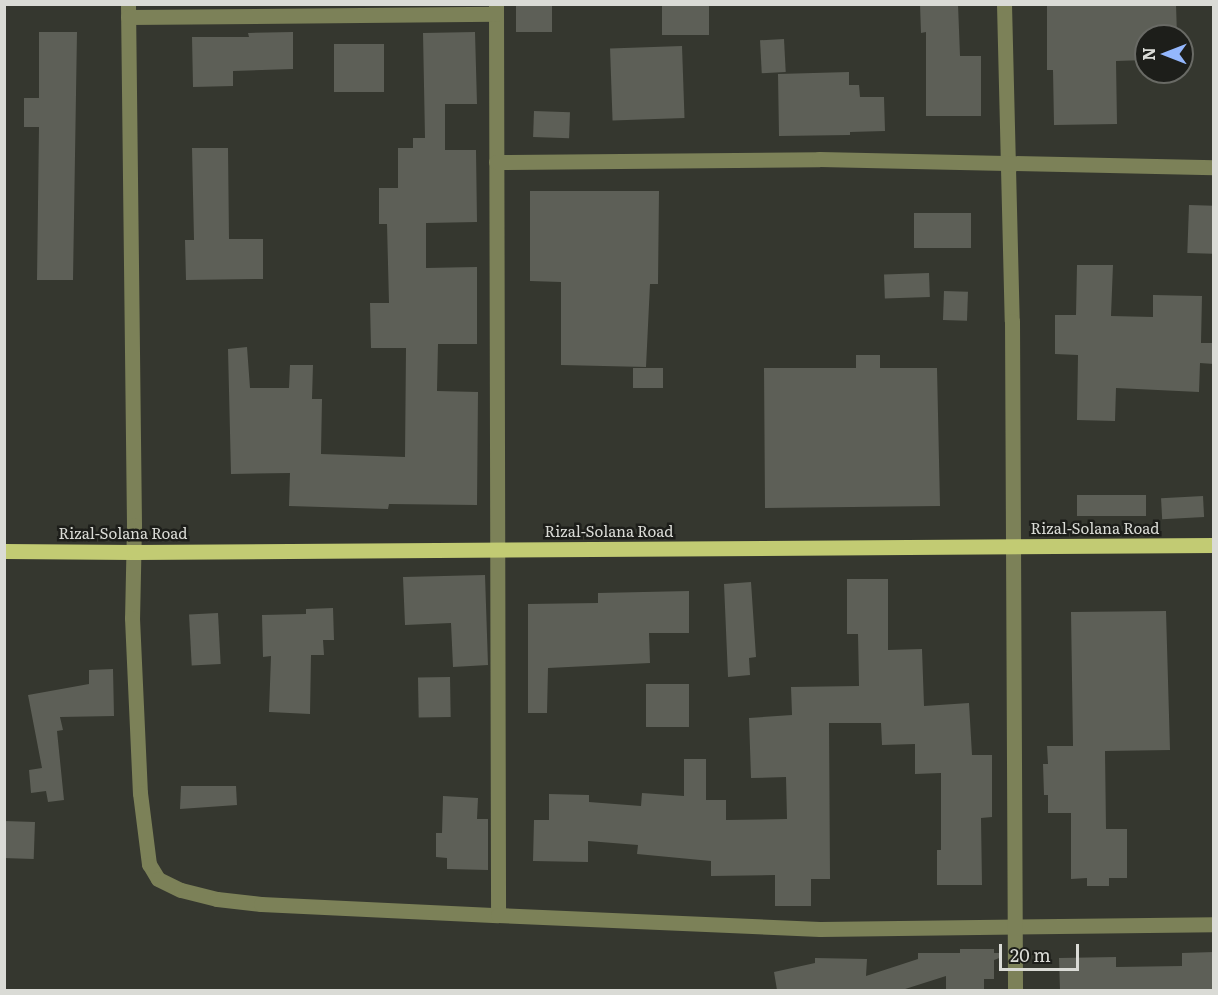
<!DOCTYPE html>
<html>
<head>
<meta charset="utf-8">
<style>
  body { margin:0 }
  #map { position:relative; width:1218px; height:995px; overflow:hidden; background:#35372f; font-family:Literata,serif }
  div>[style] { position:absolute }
  .building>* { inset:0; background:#5d5f57; transform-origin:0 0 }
  .minor>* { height:15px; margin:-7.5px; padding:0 7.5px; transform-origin:7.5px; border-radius:7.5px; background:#7c8158 }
  .major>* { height:15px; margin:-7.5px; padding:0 7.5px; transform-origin:7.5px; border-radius:7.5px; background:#c2cb73 }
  span { translate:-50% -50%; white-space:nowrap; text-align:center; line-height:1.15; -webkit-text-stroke:5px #1d1e1a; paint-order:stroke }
  .street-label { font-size:15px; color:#dadbd6 }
  .frame { position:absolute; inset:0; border:6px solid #dadbd6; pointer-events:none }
  .north { position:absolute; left:1134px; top:24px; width:60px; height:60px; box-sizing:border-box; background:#1d1e1a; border:2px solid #696a65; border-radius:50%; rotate:270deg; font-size:16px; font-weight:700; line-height:24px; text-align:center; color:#dadbd6 }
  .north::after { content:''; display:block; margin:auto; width:21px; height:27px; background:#94b7fd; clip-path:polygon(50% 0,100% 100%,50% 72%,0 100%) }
  .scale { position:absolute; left:999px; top:944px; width:80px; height:27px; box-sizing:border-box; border:3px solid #dadbd6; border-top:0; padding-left:8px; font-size:18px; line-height:21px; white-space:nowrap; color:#dadbd6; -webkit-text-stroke:4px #1d1e1a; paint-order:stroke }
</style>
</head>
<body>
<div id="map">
  <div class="building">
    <i style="left:516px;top:4px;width:36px;height:28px"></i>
    <i style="left:662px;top:4px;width:47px;height:31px"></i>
    <i style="clip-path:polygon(920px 4px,958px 4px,960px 56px,981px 56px,981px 116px,926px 116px,926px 32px,921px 33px)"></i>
    <i style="clip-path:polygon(1047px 4px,1176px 4px,1177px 36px,1146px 36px,1146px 60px,1116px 61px,1117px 124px,1054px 125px,1053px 70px,1047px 70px)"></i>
    <i style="clip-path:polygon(39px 32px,77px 32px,73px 280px,37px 280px,39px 127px,24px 127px,24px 98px,39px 98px)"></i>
    <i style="clip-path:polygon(293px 32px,293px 69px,233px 71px,233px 86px,193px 87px,192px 37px,249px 37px,248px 33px)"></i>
    <i style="clip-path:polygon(475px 32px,477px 104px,445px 104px,445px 150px,476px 150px,477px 222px,426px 223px,426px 268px,477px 267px,477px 344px,438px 344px,437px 391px,478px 392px,477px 505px,389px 504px,388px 509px,289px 506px,290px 473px,231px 474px,228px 349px,247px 347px,250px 388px,289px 388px,290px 365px,313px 365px,312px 399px,322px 399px,321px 454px,405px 457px,406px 348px,371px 348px,370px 303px,389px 303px,387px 224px,379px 224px,379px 188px,398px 188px,398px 148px,413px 148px,413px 138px,425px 138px,423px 33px)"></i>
    <i style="left:784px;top:39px;width:33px;height:24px;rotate:87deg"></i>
    <i style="left:334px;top:44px;width:50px;height:48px"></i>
    <i style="left:682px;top:46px;width:72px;height:72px;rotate:88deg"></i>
    <i style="clip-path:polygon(849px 72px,849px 85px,859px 85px,860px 97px,884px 97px,885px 131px,850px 132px,850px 135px,779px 136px,778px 74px)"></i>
    <i style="left:534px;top:111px;width:36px;height:26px;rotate:2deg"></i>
    <i style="clip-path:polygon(192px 148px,228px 148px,229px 239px,263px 239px,263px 279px,186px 280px,185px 240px,194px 240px)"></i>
    <i style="clip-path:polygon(530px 191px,659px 191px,658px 284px,650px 284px,646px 367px,561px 365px,561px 282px,530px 281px)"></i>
    <i style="left:1189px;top:205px;width:25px;height:48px;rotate:2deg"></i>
    <i style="left:914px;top:213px;width:57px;height:35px"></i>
    <i style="clip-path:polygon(1077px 265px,1113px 265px,1111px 316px,1153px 317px,1153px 295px,1202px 296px,1201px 343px,1214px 343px,1214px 364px,1200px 363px,1199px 392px,1116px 388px,1115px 421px,1077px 420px,1078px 355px,1055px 354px,1055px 315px,1076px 315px)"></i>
    <i style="left:929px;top:273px;width:24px;height:45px;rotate:88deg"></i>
    <i style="left:944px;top:291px;width:24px;height:29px;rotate:2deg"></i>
    <i style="clip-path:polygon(856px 355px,880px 355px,880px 368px,937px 368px,940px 506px,765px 508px,764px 368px,856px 368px)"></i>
    <i style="left:633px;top:368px;width:30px;height:20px"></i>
    <i style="left:1146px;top:495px;width:21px;height:69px;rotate:90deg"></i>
    <i style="left:1203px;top:496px;width:21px;height:42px;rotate:87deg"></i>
    <i style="clip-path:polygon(485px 575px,488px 665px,453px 667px,451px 623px,405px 625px,403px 577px)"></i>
    <i style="clip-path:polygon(847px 579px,888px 579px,888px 650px,922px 649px,924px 706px,969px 703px,972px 755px,992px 755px,992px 817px,981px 818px,982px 885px,937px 885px,937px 850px,941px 850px,941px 773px,915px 774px,915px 744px,882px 745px,881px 723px,829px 723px,830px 879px,811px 879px,811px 906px,775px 906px,775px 875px,711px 876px,711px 861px,637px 854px,638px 845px,588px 841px,588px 862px,533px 861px,534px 820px,549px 820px,549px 794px,589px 795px,589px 802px,641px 806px,642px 793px,684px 796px,684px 759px,706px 759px,706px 800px,726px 800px,726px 820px,787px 819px,786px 777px,751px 778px,749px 718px,792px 715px,791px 687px,859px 686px,858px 634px,847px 634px)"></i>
    <i style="clip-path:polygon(751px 582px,756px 657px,749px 658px,750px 675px,728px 677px,724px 584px)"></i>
    <i style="clip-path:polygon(689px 591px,689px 633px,649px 633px,650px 663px,548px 668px,547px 713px,528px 713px,528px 604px,598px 603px,598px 593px)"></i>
    <i style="clip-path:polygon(333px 608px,334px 640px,323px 640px,324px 655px,311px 655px,310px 714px,269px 712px,271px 656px,263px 657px,262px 615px,306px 614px,306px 609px)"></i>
    <i style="clip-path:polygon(1166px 611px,1170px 750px,1105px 751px,1106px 829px,1127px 829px,1127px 878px,1109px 878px,1109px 886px,1087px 886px,1087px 878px,1071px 879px,1071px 813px,1048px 813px,1048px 795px,1044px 795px,1043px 764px,1048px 764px,1047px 746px,1073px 746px,1071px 612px)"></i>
    <i style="left:218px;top:613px;width:51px;height:29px;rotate:87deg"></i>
    <i style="clip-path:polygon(113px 669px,114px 716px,60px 717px,63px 730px,57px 731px,64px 800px,48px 802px,46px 791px,31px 793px,29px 770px,42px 768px,28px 695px,89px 684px,89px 670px)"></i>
    <i style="left:450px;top:677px;width:40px;height:32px;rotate:89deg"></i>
    <i style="left:646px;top:684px;width:43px;height:43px"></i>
    <i style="clip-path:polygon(181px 786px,236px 786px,237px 805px,180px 809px)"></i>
    <i style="clip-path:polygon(443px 796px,478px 798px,477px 819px,488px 819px,488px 870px,447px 869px,447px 858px,436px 857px,436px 833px,442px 833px)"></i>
    <i style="left:4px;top:821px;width:31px;height:37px;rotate:2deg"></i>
    <i style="clip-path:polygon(960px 949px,994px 949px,994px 953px,1001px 953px,1002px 957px,994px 960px,994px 979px,984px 979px,984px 990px,946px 990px,946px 976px,902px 990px,777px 990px,774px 972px,815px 963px,815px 958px,867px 959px,866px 976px,918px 959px,918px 953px,960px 953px)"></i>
    <i style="clip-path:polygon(1214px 952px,1214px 990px,1060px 990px,1059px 958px,1116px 957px,1116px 967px,1182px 966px,1182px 953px)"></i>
  </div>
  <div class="minor">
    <i style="left:128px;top:4px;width:521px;rotate:89.34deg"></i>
    <i style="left:134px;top:525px;width:93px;rotate:91.2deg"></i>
    <i style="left:132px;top:618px;width:175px;rotate:87.4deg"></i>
    <i style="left:140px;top:793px;width:72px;rotate:82.8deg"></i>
    <i style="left:149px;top:864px;width:17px;rotate:59deg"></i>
    <i style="left:158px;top:879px;width:25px;rotate:26deg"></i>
    <i style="left:181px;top:890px;width:37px;rotate:14deg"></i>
    <i style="left:217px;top:899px;width:44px;rotate:6.5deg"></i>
    <i style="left:261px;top:904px;width:237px;rotate:2.7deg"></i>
    <i style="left:496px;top:4px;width:911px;rotate:89.87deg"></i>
    <i style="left:498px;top:915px;width:322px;rotate:2.5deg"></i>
    <i style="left:820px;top:929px;width:394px;rotate:-0.7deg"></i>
    <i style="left:1004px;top:4px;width:317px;rotate:88.6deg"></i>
    <i style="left:1012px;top:321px;width:669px;rotate:89.74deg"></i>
    <i style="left:128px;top:17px;width:368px;rotate:-0.5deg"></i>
    <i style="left:496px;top:162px;width:323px;rotate:-0.5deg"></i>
    <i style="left:819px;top:159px;width:395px;rotate:1.2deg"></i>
  </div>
  <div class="major">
    <i style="left:4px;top:551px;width:130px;rotate:0.4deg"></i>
    <i style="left:134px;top:552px;width:1080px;rotate:-0.37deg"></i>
  </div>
  <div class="street-label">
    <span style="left:1095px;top:528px">Rizal-Solana Road</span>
    <span style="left:609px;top:531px">Rizal-Solana Road</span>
    <span style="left:123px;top:533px">Rizal-Solana Road</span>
  </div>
  <div class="frame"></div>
  <div class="north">N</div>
  <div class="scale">20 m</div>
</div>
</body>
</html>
